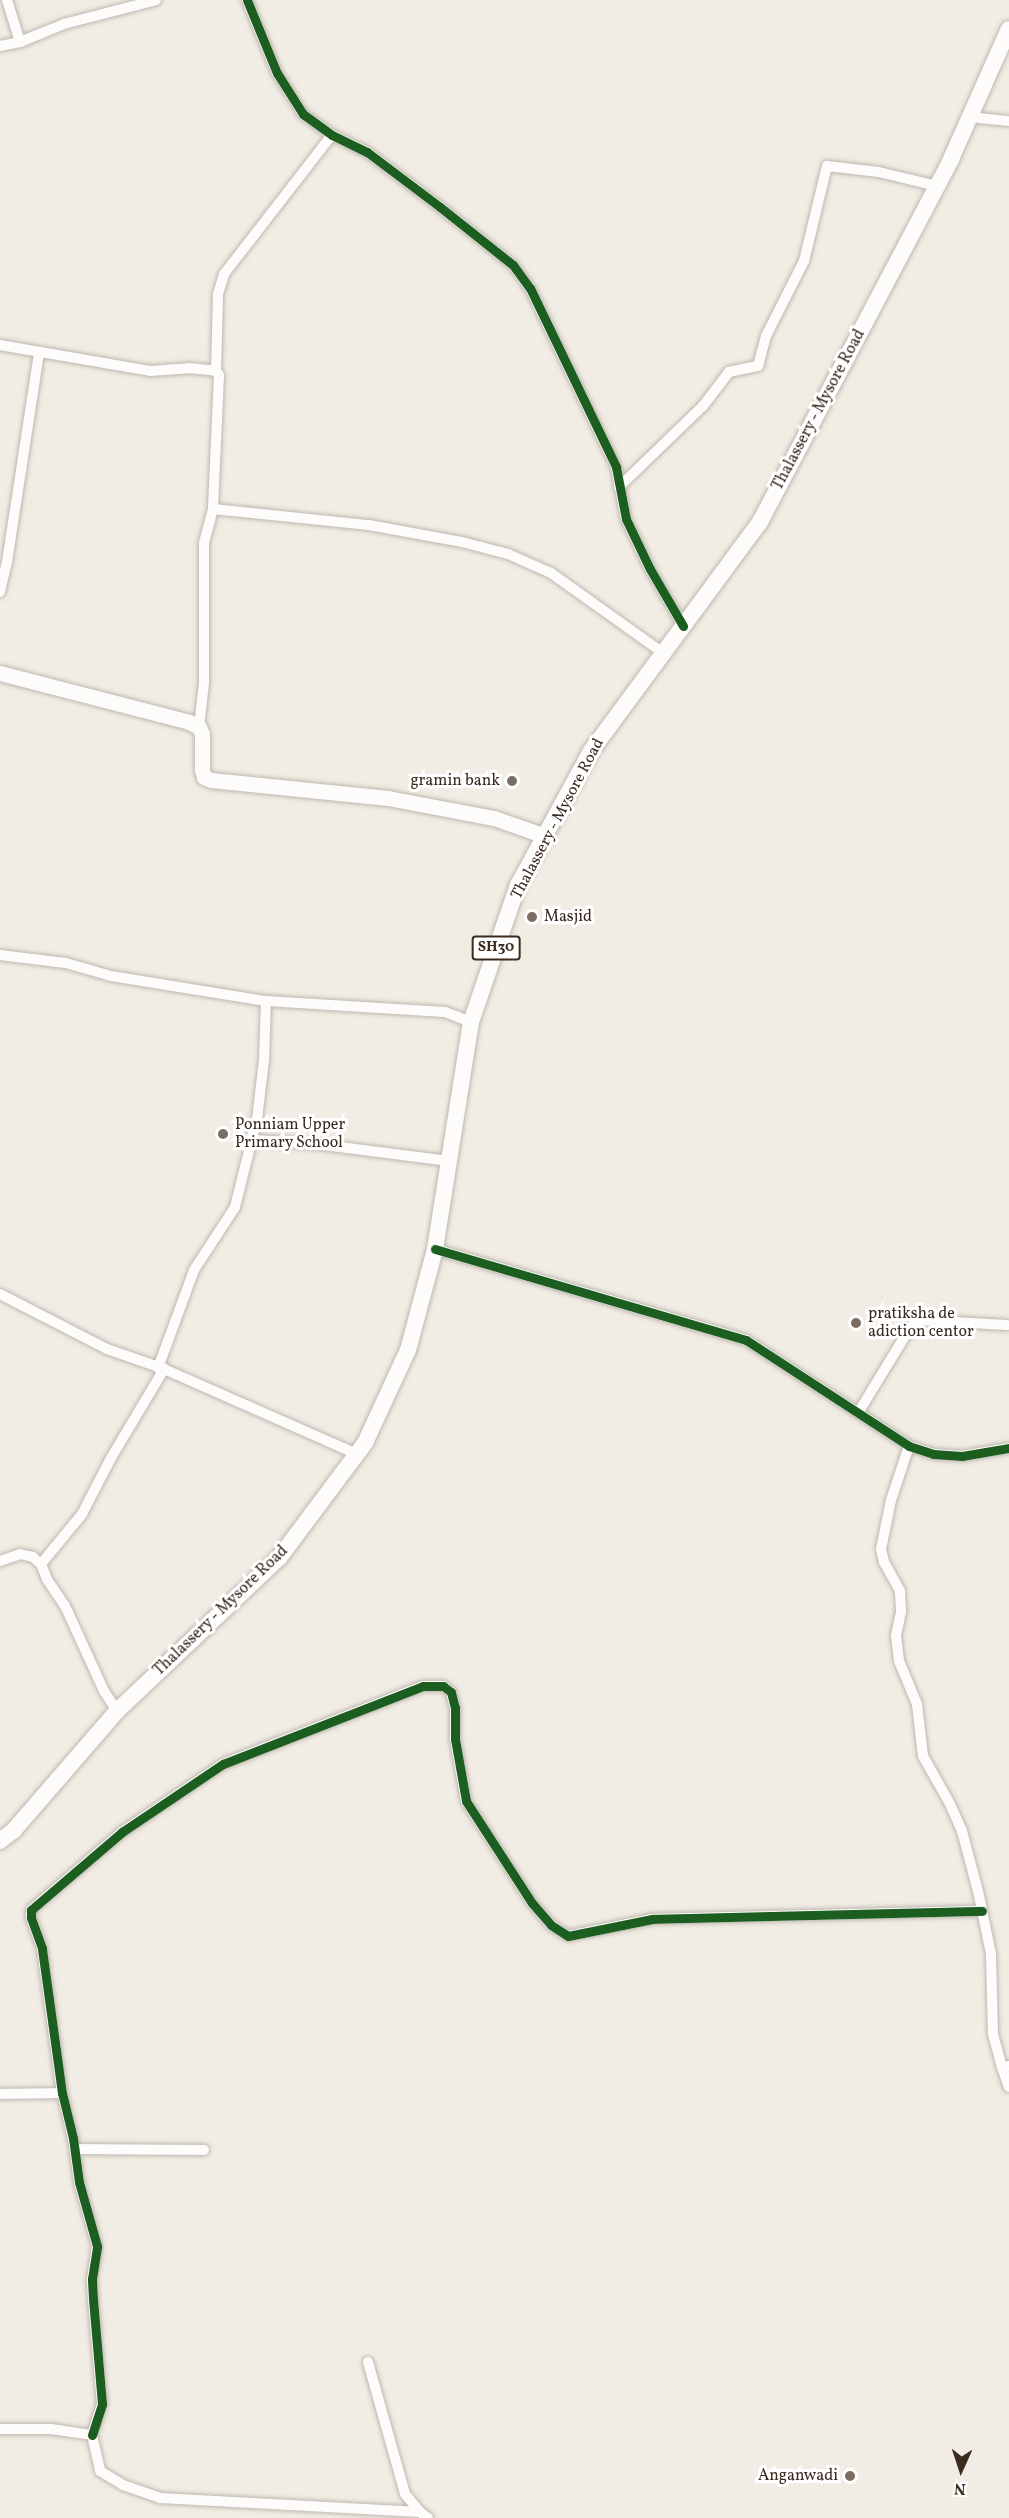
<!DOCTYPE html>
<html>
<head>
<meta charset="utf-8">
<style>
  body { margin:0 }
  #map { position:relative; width:1009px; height:2518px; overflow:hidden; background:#f2ede4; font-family:Vollkorn,serif }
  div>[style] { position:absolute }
  .roads { filter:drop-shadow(0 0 2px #bdb8b1) drop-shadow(0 0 2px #bdb8b1) }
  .street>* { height:10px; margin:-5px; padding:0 5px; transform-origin:5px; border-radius:5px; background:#fdfcfb }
  .secondary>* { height:15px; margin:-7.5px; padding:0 7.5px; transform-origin:7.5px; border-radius:7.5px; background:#fdfcfb }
  .primary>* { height:16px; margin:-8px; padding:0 8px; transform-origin:8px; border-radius:8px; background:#fdfcfb }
  .cycleway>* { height:9px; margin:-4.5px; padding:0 4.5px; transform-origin:4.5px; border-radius:4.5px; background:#1b5e20 }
  .dots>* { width:16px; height:16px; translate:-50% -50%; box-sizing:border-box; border:3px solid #fff; border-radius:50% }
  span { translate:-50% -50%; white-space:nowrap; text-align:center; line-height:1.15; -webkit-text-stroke:6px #fff; paint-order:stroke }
  .shield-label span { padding:2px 4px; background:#fff; border:2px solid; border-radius:4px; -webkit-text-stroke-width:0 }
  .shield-label { font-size:15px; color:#3b2a1e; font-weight:700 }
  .street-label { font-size:16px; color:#3b2a1e }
  .poi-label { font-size:16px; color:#3b2a1e }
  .right { translate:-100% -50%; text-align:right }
  .left { translate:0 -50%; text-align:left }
  .north { position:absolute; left:931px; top:2440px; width:60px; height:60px; -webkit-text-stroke:4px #fff; paint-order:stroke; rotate:183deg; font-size:16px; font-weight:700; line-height:24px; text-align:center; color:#3b2a1e }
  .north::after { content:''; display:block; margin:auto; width:21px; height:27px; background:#3b2a1e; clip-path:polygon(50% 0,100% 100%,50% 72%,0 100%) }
</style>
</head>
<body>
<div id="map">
  <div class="roads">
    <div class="street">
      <i style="left:7px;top:0;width:44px;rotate:72.8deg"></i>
      <i style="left:247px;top:0;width:79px;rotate:67.7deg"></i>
      <i style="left:277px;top:73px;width:49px;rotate:57.6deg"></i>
      <i style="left:303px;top:114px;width:36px;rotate:36deg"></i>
      <i style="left:332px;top:135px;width:39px;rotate:26deg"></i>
      <i style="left:367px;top:152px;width:91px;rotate:37deg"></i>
      <i style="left:440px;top:207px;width:93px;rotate:38.5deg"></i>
      <i style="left:513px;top:265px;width:29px;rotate:54deg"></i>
      <i style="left:530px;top:288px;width:199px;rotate:64.3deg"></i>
      <i style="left:616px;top:467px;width:53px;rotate:79.1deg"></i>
      <i style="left:626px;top:519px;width:55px;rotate:64.4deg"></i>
      <i style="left:650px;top:569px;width:66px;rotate:59.9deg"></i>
      <i style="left:0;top:46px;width:20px;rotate:-11deg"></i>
      <i style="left:20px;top:42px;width:48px;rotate:-22.2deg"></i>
      <i style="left:64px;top:24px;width:95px;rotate:-14.6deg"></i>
      <i style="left:970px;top:117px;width:39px;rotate:6deg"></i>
      <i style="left:0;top:345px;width:152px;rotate:9.8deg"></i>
      <i style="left:150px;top:371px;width:39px;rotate:-4deg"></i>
      <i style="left:189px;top:368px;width:27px;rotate:6deg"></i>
      <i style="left:216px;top:371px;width:5px;rotate:53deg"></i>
      <i style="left:219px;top:375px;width:134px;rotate:92.6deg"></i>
      <i style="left:213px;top:509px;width:35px;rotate:105deg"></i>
      <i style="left:204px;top:543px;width:140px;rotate:90deg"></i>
      <i style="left:204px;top:683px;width:44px;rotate:96.5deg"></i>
      <i style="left:216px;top:371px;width:77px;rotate:-88.5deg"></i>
      <i style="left:218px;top:294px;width:21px;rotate:-73deg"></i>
      <i style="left:224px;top:274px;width:176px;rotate:-52.2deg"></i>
      <i style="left:619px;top:487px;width:117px;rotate:-44deg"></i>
      <i style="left:703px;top:406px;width:43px;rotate:-52.6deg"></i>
      <i style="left:729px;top:372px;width:30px;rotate:-12deg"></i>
      <i style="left:758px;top:366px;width:31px;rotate:-75deg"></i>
      <i style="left:766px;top:336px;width:84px;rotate:-63.1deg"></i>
      <i style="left:804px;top:261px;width:98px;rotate:-76.4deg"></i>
      <i style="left:827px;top:166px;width:52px;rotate:6.6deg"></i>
      <i style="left:879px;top:172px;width:60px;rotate:13.6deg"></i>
      <i style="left:213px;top:509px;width:157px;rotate:5.9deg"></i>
      <i style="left:369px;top:525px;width:95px;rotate:10.4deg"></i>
      <i style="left:462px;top:542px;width:48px;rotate:14.6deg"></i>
      <i style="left:508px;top:554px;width:47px;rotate:23.8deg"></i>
      <i style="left:551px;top:573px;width:138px;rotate:35.5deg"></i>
      <i style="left:0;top:592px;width:31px;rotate:-77deg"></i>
      <i style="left:7px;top:562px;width:212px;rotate:-81.3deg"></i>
      <i style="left:0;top:955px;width:66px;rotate:6.9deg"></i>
      <i style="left:66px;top:963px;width:47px;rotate:16.1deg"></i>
      <i style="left:111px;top:976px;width:157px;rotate:9.2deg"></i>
      <i style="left:266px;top:1001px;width:179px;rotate:3.5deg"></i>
      <i style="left:445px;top:1012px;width:28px;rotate:21deg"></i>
      <i style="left:254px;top:1140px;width:62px;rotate:3.7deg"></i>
      <i style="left:316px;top:1144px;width:134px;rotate:7.3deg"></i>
      <i style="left:435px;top:1249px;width:324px;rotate:16.3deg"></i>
      <i style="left:746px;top:1340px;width:194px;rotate:33deg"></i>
      <i style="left:909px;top:1446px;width:25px;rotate:18deg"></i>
      <i style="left:933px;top:1454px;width:29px;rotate:4deg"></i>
      <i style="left:962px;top:1456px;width:48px;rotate:-9.7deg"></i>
      <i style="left:0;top:1294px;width:120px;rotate:27.2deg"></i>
      <i style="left:107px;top:1349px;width:60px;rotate:19.3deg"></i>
      <i style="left:164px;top:1369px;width:211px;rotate:23.8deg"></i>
      <i style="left:158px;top:1368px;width:104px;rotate:-69.8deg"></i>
      <i style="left:194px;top:1270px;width:75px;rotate:-56.9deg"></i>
      <i style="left:235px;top:1207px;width:91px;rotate:-76deg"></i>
      <i style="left:257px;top:1119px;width:59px;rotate:-83.2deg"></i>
      <i style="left:264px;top:1060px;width:59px;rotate:-88.1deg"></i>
      <i style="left:858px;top:1413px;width:96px;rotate:-58.6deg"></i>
      <i style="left:908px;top:1331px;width:14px;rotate:-51deg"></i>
      <i style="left:917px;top:1320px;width:90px;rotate:3.2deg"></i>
      <i style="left:909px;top:1446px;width:57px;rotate:108.4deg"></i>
      <i style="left:891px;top:1500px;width:50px;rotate:101.5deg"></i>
      <i style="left:881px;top:1549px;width:13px;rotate:77deg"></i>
      <i style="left:884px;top:1562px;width:33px;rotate:61deg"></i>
      <i style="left:900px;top:1591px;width:21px;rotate:87deg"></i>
      <i style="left:901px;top:1612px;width:25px;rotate:102deg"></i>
      <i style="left:896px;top:1636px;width:25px;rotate:83deg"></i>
      <i style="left:899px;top:1661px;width:47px;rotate:67.3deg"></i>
      <i style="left:917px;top:1704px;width:52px;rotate:83.4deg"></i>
      <i style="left:923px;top:1756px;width:55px;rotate:60.6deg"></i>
      <i style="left:950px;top:1804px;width:30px;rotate:66deg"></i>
      <i style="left:962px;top:1831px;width:62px;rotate:75.1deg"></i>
      <i style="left:978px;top:1891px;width:64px;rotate:78.3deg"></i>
      <i style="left:991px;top:1954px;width:80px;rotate:88.6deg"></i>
      <i style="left:993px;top:2034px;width:34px;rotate:75deg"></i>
      <i style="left:1002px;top:2067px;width:7px;rotate:-8deg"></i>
      <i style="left:0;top:1561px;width:21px;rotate:-19deg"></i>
      <i style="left:20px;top:1554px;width:13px;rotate:13deg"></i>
      <i style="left:33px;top:1557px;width:11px;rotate:41deg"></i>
      <i style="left:117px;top:1711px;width:24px;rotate:-123deg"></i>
      <i style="left:104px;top:1691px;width:94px;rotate:-114.6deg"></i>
      <i style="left:65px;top:1606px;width:32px;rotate:-124deg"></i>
      <i style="left:47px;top:1579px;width:16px;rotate:-112deg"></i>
      <i style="left:41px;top:1564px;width:65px;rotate:-50.6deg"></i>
      <i style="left:82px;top:1514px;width:63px;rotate:-62.6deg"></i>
      <i style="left:111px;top:1458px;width:104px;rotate:-59.2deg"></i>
      <i style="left:1002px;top:2067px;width:21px;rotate:71deg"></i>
      <i style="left:0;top:2094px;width:62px;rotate:-0.9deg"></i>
      <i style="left:75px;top:2149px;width:129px;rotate:0.4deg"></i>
      <i style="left:368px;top:2362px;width:137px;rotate:74.3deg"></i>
      <i style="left:405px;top:2494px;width:23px;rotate:50deg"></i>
      <i style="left:0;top:2429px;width:51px"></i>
      <i style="left:51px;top:2429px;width:41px;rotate:8.3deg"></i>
      <i style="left:92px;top:2435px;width:37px;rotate:77deg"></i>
      <i style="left:100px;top:2471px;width:27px;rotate:31deg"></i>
      <i style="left:123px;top:2485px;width:39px;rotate:19deg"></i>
      <i style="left:160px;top:2498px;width:260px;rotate:3.1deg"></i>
      <i style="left:420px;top:2512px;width:10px;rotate:37deg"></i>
      <i style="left:92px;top:2435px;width:33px;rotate:-72deg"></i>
      <i style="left:102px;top:2404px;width:105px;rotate:-94.9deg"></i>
      <i style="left:93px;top:2299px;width:20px;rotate:-93deg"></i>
      <i style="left:92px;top:2279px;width:33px;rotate:-81deg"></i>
      <i style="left:97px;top:2246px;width:66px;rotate:-105.7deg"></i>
      <i style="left:79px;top:2182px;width:44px;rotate:-97.8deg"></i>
      <i style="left:73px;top:2138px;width:46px;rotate:-103.7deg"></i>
      <i style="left:62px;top:2093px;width:146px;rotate:-97.9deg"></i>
      <i style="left:42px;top:1948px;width:33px;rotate:-110deg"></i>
      <i style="left:31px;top:1917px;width:7px;rotate:-90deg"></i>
      <i style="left:31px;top:1910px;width:120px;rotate:-40.6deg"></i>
      <i style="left:122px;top:1832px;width:122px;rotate:-34deg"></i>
      <i style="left:223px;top:1764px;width:215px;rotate:-21.3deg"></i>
      <i style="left:423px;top:1686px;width:20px"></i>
      <i style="left:443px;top:1686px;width:10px;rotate:37deg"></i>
      <i style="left:451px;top:1692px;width:16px;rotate:76deg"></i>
      <i style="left:455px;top:1708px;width:31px;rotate:90deg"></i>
      <i style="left:455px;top:1739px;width:63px;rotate:79.9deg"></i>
      <i style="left:466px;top:1801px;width:121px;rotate:57.1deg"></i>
      <i style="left:532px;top:1903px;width:29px;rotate:49deg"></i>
      <i style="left:551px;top:1925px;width:20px;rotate:33deg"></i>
      <i style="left:568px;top:1936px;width:86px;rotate:-11.4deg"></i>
      <i style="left:652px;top:1919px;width:330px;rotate:-1.4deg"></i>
    </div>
    <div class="secondary">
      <i style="left:0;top:673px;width:195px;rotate:14.5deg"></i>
      <i style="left:189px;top:722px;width:11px;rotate:27deg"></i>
      <i style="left:199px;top:727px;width:8px;rotate:67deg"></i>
      <i style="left:202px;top:734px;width:36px;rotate:90deg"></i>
      <i style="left:202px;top:770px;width:7px;rotate:74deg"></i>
      <i style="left:204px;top:777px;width:8px;rotate:23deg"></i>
      <i style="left:211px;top:780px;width:178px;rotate:5.8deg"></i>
      <i style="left:388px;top:798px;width:108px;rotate:10.7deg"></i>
      <i style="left:494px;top:818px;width:54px;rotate:19.4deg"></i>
    </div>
    <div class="primary">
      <i style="left:0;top:1841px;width:18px;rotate:-38deg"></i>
      <i style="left:14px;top:1830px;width:157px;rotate:-49.1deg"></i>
      <i style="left:117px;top:1711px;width:223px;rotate:-43.4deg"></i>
      <i style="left:279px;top:1558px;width:144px;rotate:-53.2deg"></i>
      <i style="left:365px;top:1443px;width:102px;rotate:-65.2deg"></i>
      <i style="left:408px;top:1350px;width:105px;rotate:-75deg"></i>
      <i style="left:435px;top:1249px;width:230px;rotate:-81deg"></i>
      <i style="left:471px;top:1022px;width:145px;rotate:-71.1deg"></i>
      <i style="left:518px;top:885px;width:153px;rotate:-61.4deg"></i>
      <i style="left:591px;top:751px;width:285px;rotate:-53.6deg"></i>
      <i style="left:760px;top:522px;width:410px;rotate:-62.2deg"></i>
      <i style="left:951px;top:159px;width:142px;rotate:-66deg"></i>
    </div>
  </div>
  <div class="cycleway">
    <i style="left:247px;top:0;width:79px;rotate:67.7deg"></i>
    <i style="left:277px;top:73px;width:49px;rotate:57.6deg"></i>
    <i style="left:303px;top:114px;width:36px;rotate:36deg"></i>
    <i style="left:332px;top:135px;width:39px;rotate:26deg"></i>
    <i style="left:367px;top:152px;width:91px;rotate:37deg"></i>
    <i style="left:440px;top:207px;width:93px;rotate:38.5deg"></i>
    <i style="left:513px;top:265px;width:29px;rotate:54deg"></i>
    <i style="left:530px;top:288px;width:199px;rotate:64.3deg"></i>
    <i style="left:616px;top:467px;width:53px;rotate:79.1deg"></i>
    <i style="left:626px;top:519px;width:55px;rotate:64.4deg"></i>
    <i style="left:650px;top:569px;width:66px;rotate:59.9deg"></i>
    <i style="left:435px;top:1249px;width:324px;rotate:16.3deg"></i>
    <i style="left:746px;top:1340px;width:194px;rotate:33deg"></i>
    <i style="left:909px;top:1446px;width:25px;rotate:18deg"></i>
    <i style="left:933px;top:1454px;width:29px;rotate:4deg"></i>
    <i style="left:962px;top:1456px;width:48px;rotate:-9.7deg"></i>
    <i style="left:92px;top:2435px;width:33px;rotate:-72deg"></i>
    <i style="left:102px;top:2404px;width:105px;rotate:-94.9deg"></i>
    <i style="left:93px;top:2299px;width:20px;rotate:-93deg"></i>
    <i style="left:92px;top:2279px;width:33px;rotate:-81deg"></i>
    <i style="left:97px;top:2246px;width:66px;rotate:-105.7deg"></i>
    <i style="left:79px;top:2182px;width:44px;rotate:-97.8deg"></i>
    <i style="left:73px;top:2138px;width:46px;rotate:-103.7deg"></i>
    <i style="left:62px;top:2093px;width:146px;rotate:-97.9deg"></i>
    <i style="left:42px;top:1948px;width:33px;rotate:-110deg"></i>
    <i style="left:31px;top:1917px;width:7px;rotate:-90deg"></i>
    <i style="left:31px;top:1910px;width:120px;rotate:-40.6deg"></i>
    <i style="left:122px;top:1832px;width:122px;rotate:-34deg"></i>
    <i style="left:223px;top:1764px;width:215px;rotate:-21.3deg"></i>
    <i style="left:423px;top:1686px;width:20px"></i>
    <i style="left:443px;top:1686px;width:10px;rotate:37deg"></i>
    <i style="left:451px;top:1692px;width:16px;rotate:76deg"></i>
    <i style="left:455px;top:1708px;width:31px;rotate:90deg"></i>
    <i style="left:455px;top:1739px;width:63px;rotate:79.9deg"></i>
    <i style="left:466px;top:1801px;width:121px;rotate:57.1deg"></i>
    <i style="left:532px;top:1903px;width:29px;rotate:49deg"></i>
    <i style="left:551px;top:1925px;width:20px;rotate:33deg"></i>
    <i style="left:568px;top:1936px;width:86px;rotate:-11.4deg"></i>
    <i style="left:652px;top:1919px;width:330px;rotate:-1.4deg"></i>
  </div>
  <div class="dots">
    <i style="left:512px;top:781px;background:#7b6e63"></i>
    <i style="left:532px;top:917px;background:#7b6e63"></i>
    <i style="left:223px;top:1134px;background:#7b6e63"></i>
    <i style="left:856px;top:1323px;background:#7b6e63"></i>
    <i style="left:850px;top:2476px;background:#7b6e63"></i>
  </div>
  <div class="shield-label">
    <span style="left:496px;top:948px">SH30</span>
  </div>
  <div class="street-label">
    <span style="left:819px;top:410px;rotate:-62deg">Thalassery - Mysore Road</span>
    <span style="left:558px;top:819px;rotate:-62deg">Thalassery - Mysore Road</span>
    <span style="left:221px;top:1611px;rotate:-44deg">Thalassery - Mysore Road</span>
  </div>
  <div class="poi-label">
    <span class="right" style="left:500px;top:781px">gramin bank</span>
    <span class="left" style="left:544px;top:917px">Masjid</span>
    <span class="left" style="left:235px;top:1134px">Ponniam Upper<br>Primary School</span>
    <span class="left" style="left:868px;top:1323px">pratiksha de<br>adiction centor</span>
    <span class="right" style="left:838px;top:2476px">Anganwadi</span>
  </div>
  <div class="north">N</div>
</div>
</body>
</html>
